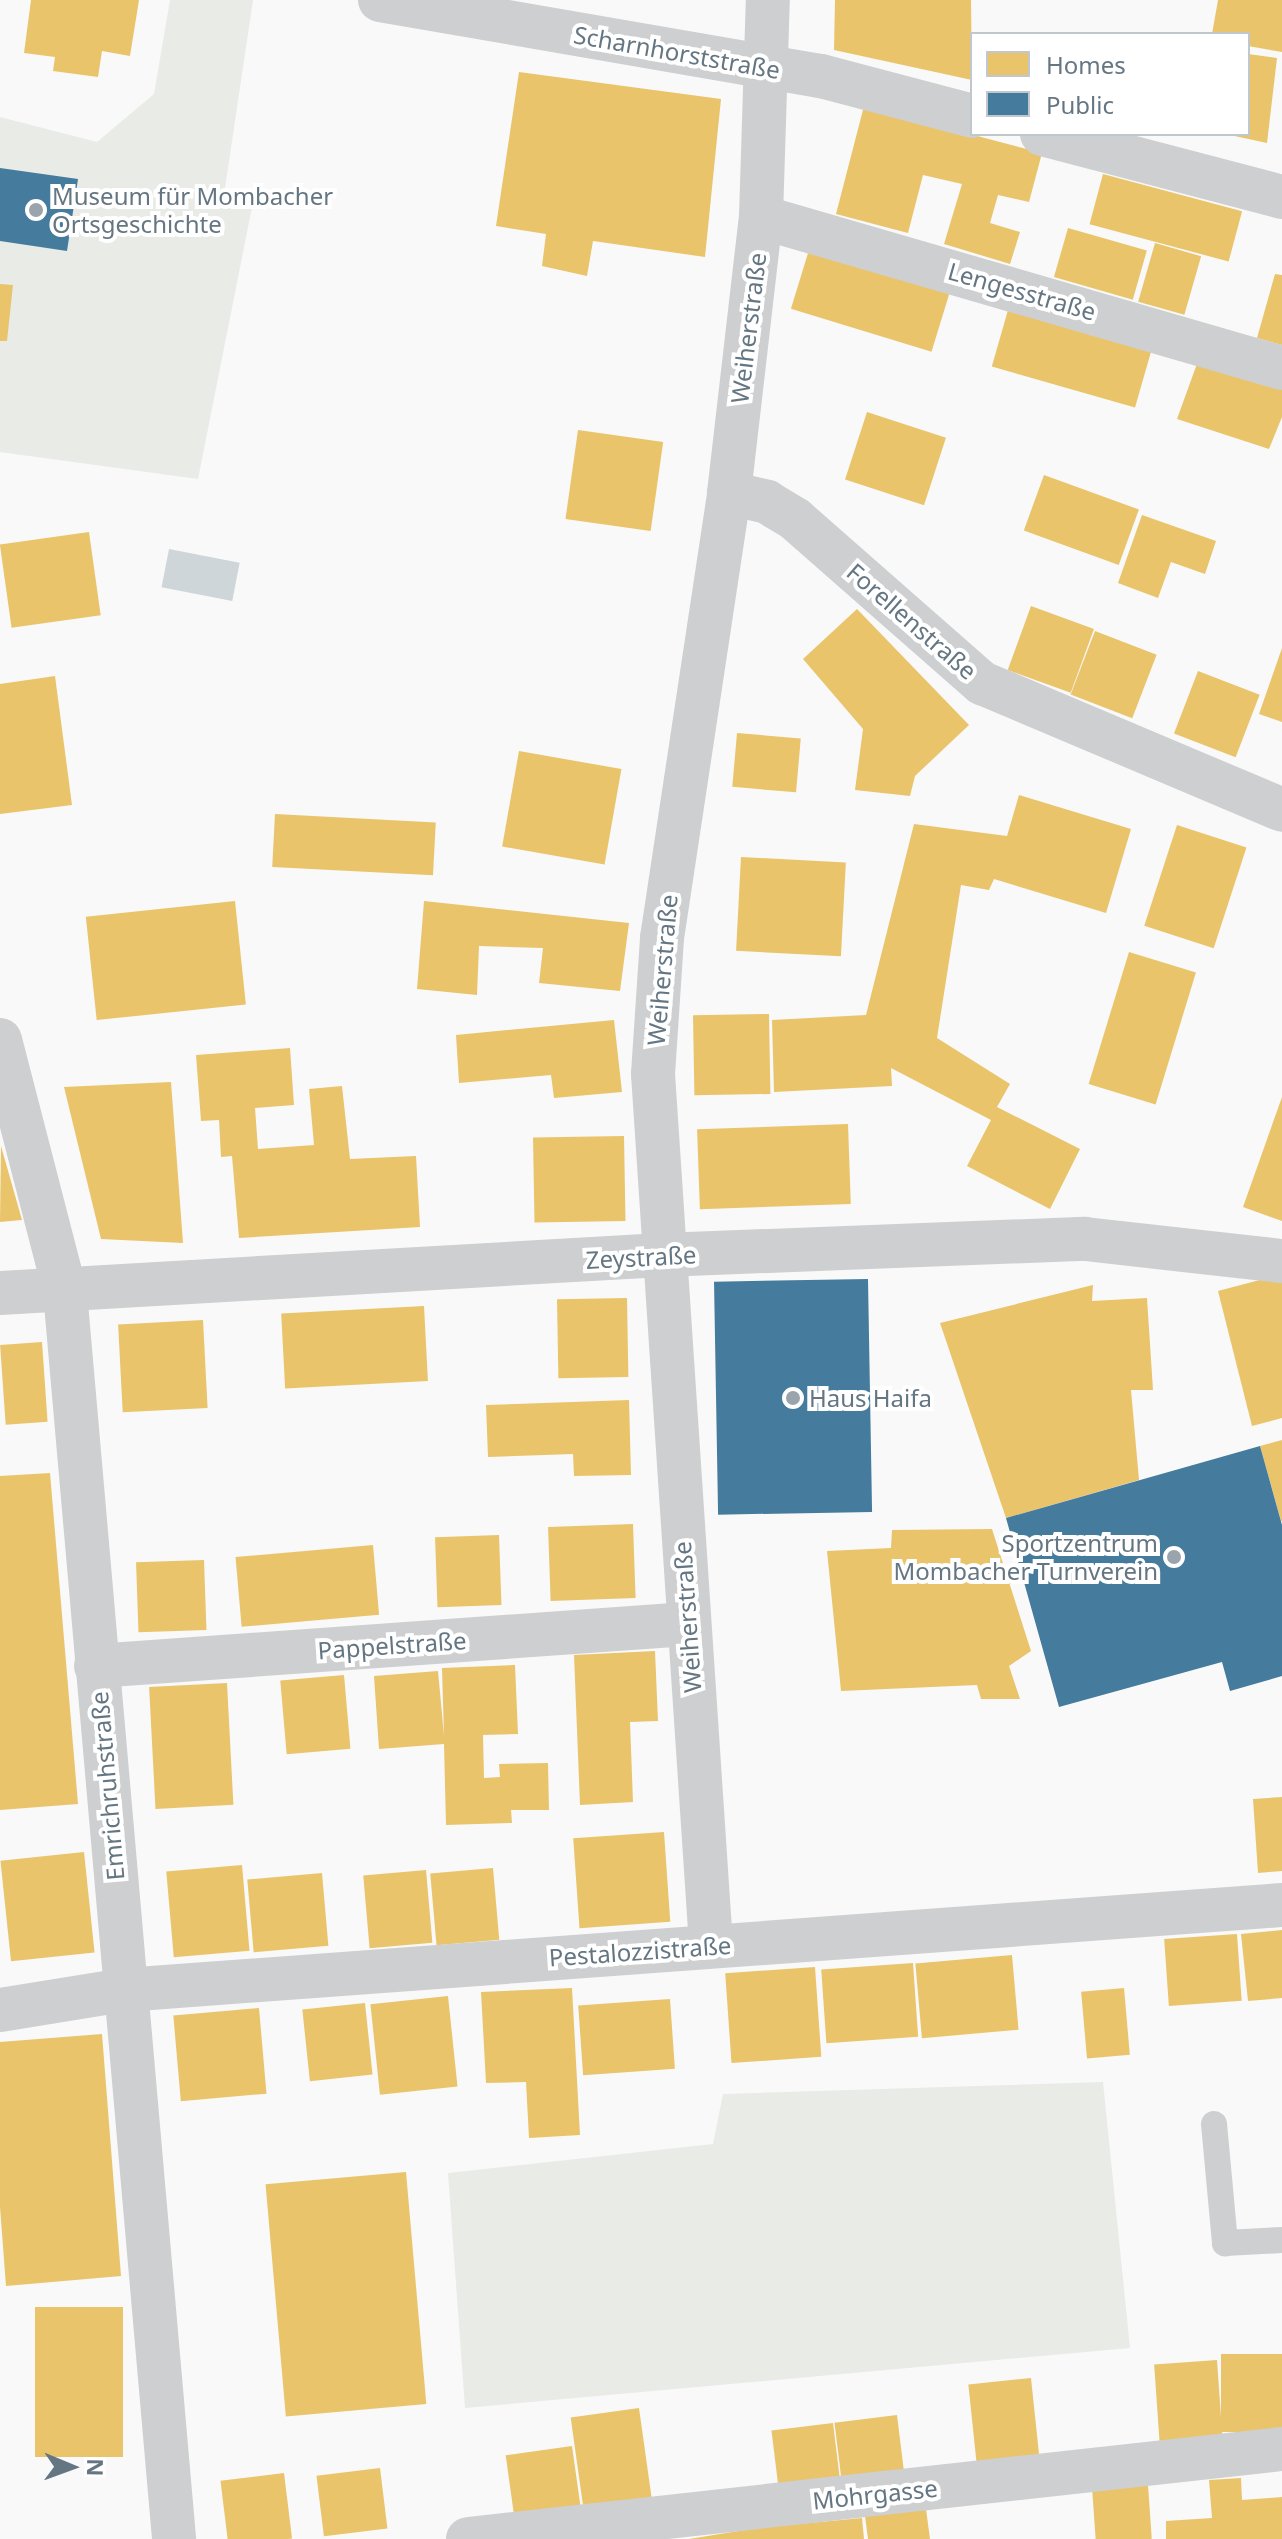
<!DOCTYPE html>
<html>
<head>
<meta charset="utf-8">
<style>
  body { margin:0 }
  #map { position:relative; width:1282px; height:2539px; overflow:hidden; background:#f9f9f9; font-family:"Noto Sans",sans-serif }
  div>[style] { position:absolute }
  .green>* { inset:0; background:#e8ebe6 }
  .water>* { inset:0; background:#ced6d9; transform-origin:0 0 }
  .homes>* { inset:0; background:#e9c46a; transform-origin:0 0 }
  .public>* { inset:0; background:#457b9d; transform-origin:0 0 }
  .lane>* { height:26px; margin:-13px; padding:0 13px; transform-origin:13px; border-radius:13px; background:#cecfd0 }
  .street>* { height:44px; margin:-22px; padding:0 22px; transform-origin:22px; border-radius:22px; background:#cecfd0 }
  .dots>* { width:22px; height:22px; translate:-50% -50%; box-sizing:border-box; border:4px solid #fff; border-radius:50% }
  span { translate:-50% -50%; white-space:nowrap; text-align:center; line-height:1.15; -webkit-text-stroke:8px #fff; paint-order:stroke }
  .street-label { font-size:24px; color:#657683 }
  .poi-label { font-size:24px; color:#657683 }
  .left { translate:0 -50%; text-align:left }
  .right { translate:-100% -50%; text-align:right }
  .legend { position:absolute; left:970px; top:32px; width:280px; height:104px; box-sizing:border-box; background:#fff; border:2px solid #c1c8cd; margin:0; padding:10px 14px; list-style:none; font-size:24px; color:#657683 }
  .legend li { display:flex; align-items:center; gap:16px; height:40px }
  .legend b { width:40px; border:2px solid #c1c8cd }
  .north { position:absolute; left:32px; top:2427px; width:80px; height:80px; -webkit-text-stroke:6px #fff; paint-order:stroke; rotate:91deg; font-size:22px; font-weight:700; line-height:32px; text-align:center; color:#657683 }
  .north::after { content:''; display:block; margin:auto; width:28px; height:36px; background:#657683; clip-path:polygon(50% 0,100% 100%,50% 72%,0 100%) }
</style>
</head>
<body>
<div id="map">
  <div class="green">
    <i style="clip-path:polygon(170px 0,253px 0,225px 188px,253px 202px,198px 479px,0 452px,0 117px,97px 142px,154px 94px)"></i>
    <i style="clip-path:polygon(1103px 2082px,1130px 2348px,465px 2408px,448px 2173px,713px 2144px,723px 2094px)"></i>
  </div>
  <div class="water">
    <i style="left:169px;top:549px;width:72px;height:39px;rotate:11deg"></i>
  </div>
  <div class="homes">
    <i style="clip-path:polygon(31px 0,139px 0,130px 56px,102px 51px,98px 77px,53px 71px,55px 57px,24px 53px)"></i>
    <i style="clip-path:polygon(835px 0,971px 0,972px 80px,834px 50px)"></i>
    <i style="clip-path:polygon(1218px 0,1282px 0,1282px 52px,1248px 46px,1248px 34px,1212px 34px)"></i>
    <i style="clip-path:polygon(1248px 54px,1277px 58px,1267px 143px,1230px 135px,1248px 134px)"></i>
    <i style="clip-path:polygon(519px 72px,721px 99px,705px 257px,593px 241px,587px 276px,542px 266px,546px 234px,496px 226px)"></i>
    <i style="clip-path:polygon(864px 106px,1042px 153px,1029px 202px,998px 195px,990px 223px,1020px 232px,1010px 264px,944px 244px,962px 184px,923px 175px,908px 233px,836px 214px)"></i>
    <i style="left:1103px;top:174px;width:144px;height:52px;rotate:15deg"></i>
    <i style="left:1068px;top:228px;width:82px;height:51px;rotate:16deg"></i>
    <i style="left:812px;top:240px;width:147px;height:72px;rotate:17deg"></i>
    <i style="left:1155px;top:243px;width:48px;height:61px;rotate:16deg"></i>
    <i style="clip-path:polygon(1275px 274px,1282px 275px,1282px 345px,1257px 338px)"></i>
    <i style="clip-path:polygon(0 284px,13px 285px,7px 341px,0 341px)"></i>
    <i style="left:1010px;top:303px;width:149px;height:66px;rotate:16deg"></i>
    <i style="clip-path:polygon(1198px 361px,1282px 389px,1282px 417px,1269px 449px,1177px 419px)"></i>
    <i style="left:867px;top:412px;width:83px;height:71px;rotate:18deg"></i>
    <i style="left:578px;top:430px;width:86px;height:90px;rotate:8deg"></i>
    <i style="left:1044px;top:475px;width:101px;height:59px;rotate:20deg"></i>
    <i style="clip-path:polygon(1142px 515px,1216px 541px,1205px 574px,1171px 562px,1158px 598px,1118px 583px)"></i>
    <i style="left:89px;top:532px;width:84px;height:90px;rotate:82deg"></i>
    <i style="left:1031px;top:606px;width:67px;height:68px;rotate:20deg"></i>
    <i style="clip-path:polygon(857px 609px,969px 725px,915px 776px,910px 796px,855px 790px,863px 729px,803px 659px)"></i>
    <i style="left:1095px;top:631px;width:66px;height:68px;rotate:21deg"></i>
    <i style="clip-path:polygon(1282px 648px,1282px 722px,1259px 714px)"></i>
    <i style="left:1198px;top:671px;width:66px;height:67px;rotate:21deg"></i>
    <i style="clip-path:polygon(55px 676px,72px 805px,0 814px,0 684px)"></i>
    <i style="left:737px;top:733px;width:64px;height:54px;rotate:5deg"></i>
    <i style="left:519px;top:751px;width:104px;height:97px;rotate:10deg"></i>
    <i style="clip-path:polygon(1019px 795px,1131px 829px,1106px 913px,994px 879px,989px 890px,961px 885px,937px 1038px,1010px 1084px,997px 1107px,1080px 1149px,1050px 1209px,967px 1166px,991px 1120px,891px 1068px,892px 1086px,774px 1092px,772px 1020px,866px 1015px,914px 824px,1007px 836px)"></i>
    <i style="left:275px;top:814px;width:161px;height:53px;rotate:3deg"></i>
    <i style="left:1177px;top:825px;width:73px;height:106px;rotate:18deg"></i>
    <i style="left:741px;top:857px;width:105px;height:94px;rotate:3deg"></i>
    <i style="left:235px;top:901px;width:104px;height:150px;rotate:84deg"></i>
    <i style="clip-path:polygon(424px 901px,629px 923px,620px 991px,539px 983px,543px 948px,479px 946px,477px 995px,417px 989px)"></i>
    <i style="left:1129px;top:952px;width:70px;height:138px;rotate:17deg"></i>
    <i style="left:769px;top:1014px;width:80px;height:76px;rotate:89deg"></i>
    <i style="clip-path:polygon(614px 1020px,622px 1092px,554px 1098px,551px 1075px,459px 1083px,456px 1035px)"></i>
    <i style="clip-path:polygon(290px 1048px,294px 1105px,255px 1108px,258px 1149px,314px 1145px,309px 1089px,342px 1086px,350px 1159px,416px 1156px,420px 1227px,239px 1238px,232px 1156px,221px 1157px,219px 1120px,201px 1121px,196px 1055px)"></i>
    <i style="clip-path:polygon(171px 1082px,183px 1243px,101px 1239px,64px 1087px)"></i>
    <i style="clip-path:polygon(1282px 1097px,1282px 1221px,1243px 1207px)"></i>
    <i style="left:848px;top:1124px;width:80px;height:151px;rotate:88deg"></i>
    <i style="left:624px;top:1136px;width:85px;height:91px;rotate:89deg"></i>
    <i style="clip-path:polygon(1px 1146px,22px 1220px,0 1222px)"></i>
    <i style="clip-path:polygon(1282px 1274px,1282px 1418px,1252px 1426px,1218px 1291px)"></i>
    <i style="clip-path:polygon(1093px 1285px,1092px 1301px,1147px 1298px,1153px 1390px,1131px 1390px,1139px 1480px,1006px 1518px,940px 1323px)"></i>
    <i style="left:627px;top:1298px;width:79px;height:70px;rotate:89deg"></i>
    <i style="left:424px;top:1306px;width:75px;height:143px;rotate:87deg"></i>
    <i style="left:203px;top:1320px;width:88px;height:85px;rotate:87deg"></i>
    <i style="left:42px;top:1342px;width:80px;height:42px;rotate:86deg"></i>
    <i style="clip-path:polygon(629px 1400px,631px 1475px,574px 1476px,573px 1454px,488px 1457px,486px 1405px)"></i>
    <i style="clip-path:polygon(1282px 1440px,1282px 1521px,1281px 1521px,1260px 1446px)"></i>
    <i style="clip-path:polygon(50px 1473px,78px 1804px,0 1810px,0 1476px)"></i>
    <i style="left:633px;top:1524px;width:74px;height:85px;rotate:88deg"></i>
    <i style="clip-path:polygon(992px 1529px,1031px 1651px,1009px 1666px,1020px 1699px,981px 1699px,977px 1685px,841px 1691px,827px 1551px,891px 1548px,892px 1530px)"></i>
    <i style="left:499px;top:1535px;width:70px;height:64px;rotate:88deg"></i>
    <i style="left:373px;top:1545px;width:70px;height:138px;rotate:85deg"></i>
    <i style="left:204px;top:1560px;width:70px;height:68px;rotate:88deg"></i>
    <i style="clip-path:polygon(655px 1651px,658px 1721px,630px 1722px,633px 1802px,580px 1805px,574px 1655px)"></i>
    <i style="clip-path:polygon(515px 1665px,518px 1734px,483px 1735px,484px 1778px,500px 1777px,499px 1764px,548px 1763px,549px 1810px,511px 1810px,512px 1823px,446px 1825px,444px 1744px,379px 1749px,374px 1676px,438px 1671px,444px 1736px,442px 1668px)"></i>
    <i style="left:344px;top:1675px;width:74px;height:64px;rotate:85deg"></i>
    <i style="left:227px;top:1683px;width:122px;height:78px;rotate:87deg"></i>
    <i style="clip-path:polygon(1282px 1797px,1282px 1871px,1258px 1873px,1253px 1799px)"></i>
    <i style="left:664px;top:1832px;width:90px;height:91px;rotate:86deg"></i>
    <i style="left:84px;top:1852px;width:101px;height:84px;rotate:84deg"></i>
    <i style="left:242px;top:1865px;width:86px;height:76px;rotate:85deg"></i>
    <i style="left:493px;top:1868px;width:72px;height:63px;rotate:85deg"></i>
    <i style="left:426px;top:1870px;width:73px;height:63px;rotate:85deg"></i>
    <i style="left:322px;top:1873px;width:73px;height:75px;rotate:85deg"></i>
    <i style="clip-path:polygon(1282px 1930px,1282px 1998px,1248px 2001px,1241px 1934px)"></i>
    <i style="left:1237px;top:1934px;width:67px;height:73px;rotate:86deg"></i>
    <i style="left:1012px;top:1955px;width:75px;height:97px;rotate:85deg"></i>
    <i style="left:913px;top:1963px;width:74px;height:92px;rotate:86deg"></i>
    <i style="left:815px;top:1967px;width:90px;height:90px;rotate:86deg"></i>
    <i style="clip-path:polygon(572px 1988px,580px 2135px,529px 2138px,526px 2082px,486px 2083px,481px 1992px)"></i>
    <i style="left:1124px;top:1988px;width:67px;height:43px;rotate:85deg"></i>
    <i style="left:448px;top:1996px;width:91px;height:78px;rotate:84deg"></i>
    <i style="left:670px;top:1999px;width:70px;height:92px;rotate:86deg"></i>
    <i style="left:365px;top:2003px;width:72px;height:63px;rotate:84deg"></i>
    <i style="left:259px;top:2008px;width:86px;height:86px;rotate:85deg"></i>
    <i style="clip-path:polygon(102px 2034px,121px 2276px,6px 2286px,0 2207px,0 2042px)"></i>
    <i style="left:406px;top:2172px;width:233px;height:141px;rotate:85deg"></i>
    <i style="left:35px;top:2307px;width:88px;height:150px"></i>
    <i style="left:1282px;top:2354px;width:78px;height:61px;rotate:90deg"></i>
    <i style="left:1217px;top:2360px;width:77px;height:63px;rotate:86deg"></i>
    <i style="left:1031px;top:2378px;width:85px;height:63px;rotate:84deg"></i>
    <i style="left:639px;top:2408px;width:97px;height:69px;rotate:82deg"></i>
    <i style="left:897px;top:2415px;width:59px;height:63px;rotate:83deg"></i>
    <i style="left:833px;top:2423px;width:59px;height:62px;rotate:83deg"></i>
    <i style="left:572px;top:2446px;width:68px;height:67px;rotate:82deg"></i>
    <i style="left:380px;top:2468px;width:61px;height:64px;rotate:83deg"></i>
    <i style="left:284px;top:2473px;width:66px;height:64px;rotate:83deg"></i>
    <i style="clip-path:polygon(1241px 2478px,1242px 2500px,1282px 2497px,1282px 2539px,1166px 2539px,1166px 2521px,1212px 2518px,1209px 2480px)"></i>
    <i style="left:1148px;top:2485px;width:54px;height:56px;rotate:86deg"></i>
    <i style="clip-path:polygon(926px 2509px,930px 2539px,868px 2539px,865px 2516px)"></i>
    <i style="clip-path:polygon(862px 2518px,864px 2539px,689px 2539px,757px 2528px)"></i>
  </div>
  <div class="public">
    <i style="clip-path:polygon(0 168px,78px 179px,67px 251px,0 241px)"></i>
    <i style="left:868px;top:1279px;width:233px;height:154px;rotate:89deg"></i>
    <i style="clip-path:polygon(1260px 1446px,1282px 1525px,1282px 1676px,1230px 1691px,1222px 1662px,1059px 1707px,1006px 1518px)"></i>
  </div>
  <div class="lane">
    <i style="left:1214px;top:2124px;width:120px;rotate:84.7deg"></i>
    <i style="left:1225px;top:2243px;width:57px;rotate:-3deg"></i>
  </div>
  <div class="street">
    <i style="left:380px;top:0;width:448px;rotate:9.8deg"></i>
    <i style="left:821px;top:76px;width:156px;rotate:14.8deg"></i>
    <i style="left:1042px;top:134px;width:248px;rotate:14.7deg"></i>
    <i style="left:761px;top:217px;width:542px;rotate:16.16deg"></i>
    <i style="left:729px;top:493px;width:39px;rotate:13deg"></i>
    <i style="left:767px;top:502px;width:33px;rotate:31deg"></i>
    <i style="left:795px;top:519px;width:249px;rotate:41.3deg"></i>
    <i style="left:982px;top:683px;width:326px;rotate:22.9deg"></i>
    <i style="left:0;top:1040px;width:260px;rotate:75.5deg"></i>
    <i style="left:65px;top:1292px;width:1252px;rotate:85deg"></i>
    <i style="left:0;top:1293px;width:663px;rotate:-3.29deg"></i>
    <i style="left:662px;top:1255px;width:423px;rotate:-2.2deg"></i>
    <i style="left:1085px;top:1239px;width:198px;rotate:6.4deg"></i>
    <i style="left:96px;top:1666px;width:593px;rotate:-4.06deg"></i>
    <i style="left:711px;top:1945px;width:873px;rotate:-93.81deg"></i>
    <i style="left:653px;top:1074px;width:136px;rotate:-86.2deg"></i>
    <i style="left:662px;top:938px;width:450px;rotate:-81.4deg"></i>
    <i style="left:729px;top:493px;width:278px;rotate:-83.4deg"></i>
    <i style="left:761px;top:217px;width:217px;rotate:-88.2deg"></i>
    <i style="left:0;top:2010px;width:126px;rotate:-9.2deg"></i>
    <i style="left:124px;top:1990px;width:1161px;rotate:-4.2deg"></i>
    <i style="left:468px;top:2539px;width:819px;rotate:-6.31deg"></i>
  </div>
  <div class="dots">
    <i style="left:36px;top:210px;background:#99a4ac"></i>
    <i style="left:793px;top:1398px;background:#99a4ac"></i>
    <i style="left:1174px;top:1557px;background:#99a4ac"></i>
  </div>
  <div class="street-label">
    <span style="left:677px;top:52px;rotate:10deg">Scharnhorststraße</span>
    <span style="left:1022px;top:291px;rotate:16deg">Lengesstraße</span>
    <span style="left:748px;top:328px;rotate:-83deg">Weiherstraße</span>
    <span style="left:912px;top:621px;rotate:41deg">Forellenstraße</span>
    <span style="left:662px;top:970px;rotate:-85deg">Weiherstraße</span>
    <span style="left:641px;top:1257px;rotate:-3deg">Zeystraße</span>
    <span style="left:687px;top:1617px;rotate:-94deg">Weiherstraße</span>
    <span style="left:392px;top:1645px;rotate:-4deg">Pappelstraße</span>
    <span style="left:107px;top:1786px;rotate:-95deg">Emrichruhstraße</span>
    <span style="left:640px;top:1951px;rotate:-4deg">Pestalozzistraße</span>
    <span style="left:875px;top:2494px;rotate:-6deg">Mohrgasse</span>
  </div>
  <div class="poi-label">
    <span class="left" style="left:52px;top:210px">Museum für Mombacher<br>Ortsgeschichte</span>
    <span class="left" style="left:809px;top:1398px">Haus Haifa</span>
    <span class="right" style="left:1158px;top:1557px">Sportzentrum<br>Mombacher Turnverein</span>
  </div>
  <ul class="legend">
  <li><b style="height:22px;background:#e9c46a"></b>Homes</li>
  <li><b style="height:22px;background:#457b9d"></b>Public</li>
  </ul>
  <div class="north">N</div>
</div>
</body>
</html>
